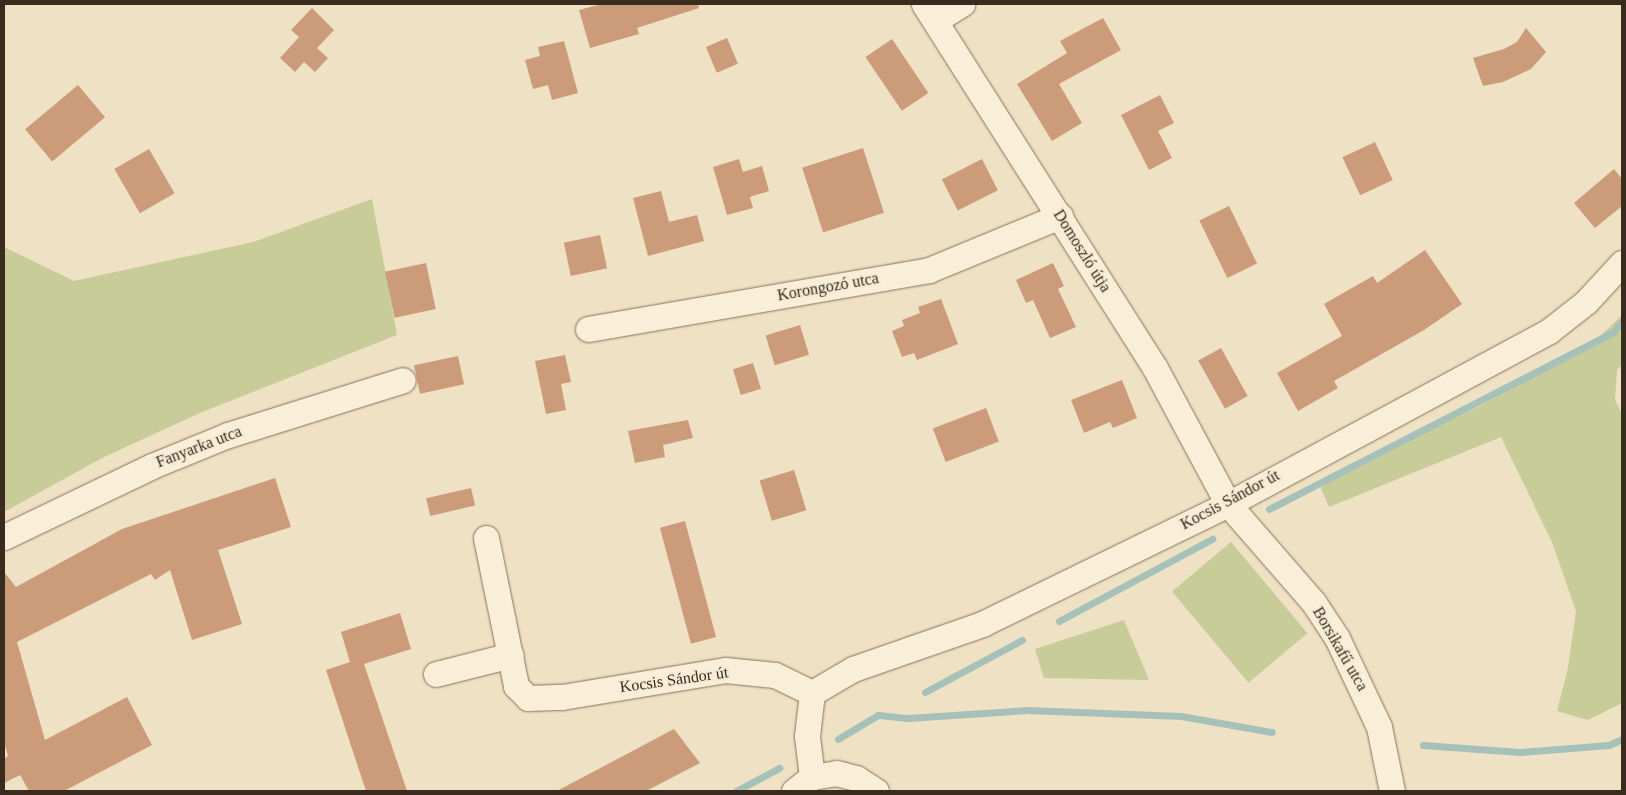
<!DOCTYPE html>
<html>
<head>
<meta charset="utf-8">
<style>
  body { margin:0 }
  #map { position:relative; width:1626px; height:795px; overflow:hidden; background:#eee1c4; font-family:"Times New Roman",serif }
  div>[style] { position:absolute }
  .green>* { inset:0; background:#c7cc98; transform-origin:0 0 }
  .stream>* { height:7px; margin:-3.5px; padding:0 3.5px; transform-origin:3.5px; border-radius:3.5px; background:#a6c1b9 }
  .building>* { inset:0; background:#cc9b7a; transform-origin:0 0 }
  .roads { filter:drop-shadow(0 0 1px #89725b) drop-shadow(0 0 1px #89725b) }
  .street>* { height:25px; margin:-12.5px; padding:0 12.5px; transform-origin:12.5px; border-radius:12.5px; background:#f9eed7 }
  span { translate:-50% -50%; white-space:nowrap; text-align:center; line-height:1.15; -webkit-text-stroke:4px #f5ebd4; paint-order:stroke }
  .street-label { font-size:16px; color:#392b1e }
  .frame { position:absolute; inset:0; border:5px solid #392b1e; pointer-events:none }
</style>
</head>
<body>
<div id="map">
  <div class="green">
    <i style="clip-path:polygon(372px 199px,397px 335px,202px 412px,102px 458px,4px 512px,4px 247px,74px 281px,253px 242px)"></i>
    <i style="clip-path:polygon(1622px 315px,1622px 365px,1617px 370px,1615px 400px,1622px 414px,1622px 703px,1588px 720px,1557px 711px,1568px 668px,1576px 611px,1552px 542px,1501px 437px,1329px 507px,1321px 488px,1348px 465px,1476px 408px,1593px 343px)"></i>
    <i style="left:1231px;top:542px;width:119px;height:77px;rotate:50deg"></i>
    <i style="clip-path:polygon(1124px 620px,1149px 680px,1044px 678px,1035px 649px)"></i>
  </div>
  <div class="stream">
    <i style="left:1269px;top:509px;width:387px;rotate:-27.2deg"></i>
    <i style="left:1613px;top:332px;width:13px;rotate:-48deg"></i>
    <i style="left:1059px;top:621px;width:174px;rotate:-28.2deg"></i>
    <i style="left:925px;top:692px;width:110px;rotate:-28.2deg"></i>
    <i style="left:838px;top:739px;width:47px;rotate:-31deg"></i>
    <i style="left:878px;top:715px;width:30px;rotate:6deg"></i>
    <i style="left:908px;top:718px;width:119px;rotate:-3.8deg"></i>
    <i style="left:1027px;top:710px;width:154px;rotate:2.2deg"></i>
    <i style="left:1181px;top:716px;width:92px;rotate:10deg"></i>
    <i style="left:1423px;top:745px;width:97px;rotate:4.1deg"></i>
    <i style="left:1520px;top:752px;width:89px;rotate:-4.5deg"></i>
    <i style="left:1609px;top:745px;width:14px;rotate:-25deg"></i>
    <i style="left:736px;top:791px;width:49px;rotate:-28.1deg"></i>
  </div>
  <div class="building">
    <i style="clip-path:polygon(602px 4px,698px 4px,699px 8px,637px 28px,639px 34px,590px 48px,579px 10px)"></i>
    <i style="clip-path:polygon(312px 8px,334px 30px,317px 48px,328px 58px,315px 72px,304px 62px,295px 72px,280px 58px,299px 37px,291px 30px)"></i>
    <i style="clip-path:polygon(1103px 18px,1121px 50px,1059px 84px,1082px 123px,1052px 141px,1017px 84px,1067px 53px,1060px 41px)"></i>
    <i style="clip-path:polygon(1526px 28px,1546px 52px,1531px 69px,1503px 82px,1483px 86px,1473px 58px,1504px 49px,1517px 42px)"></i>
    <i style="left:727px;top:38px;width:28px;height:23px;rotate:67deg"></i>
    <i style="left:892px;top:39px;width:65px;height:32px;rotate:56deg"></i>
    <i style="clip-path:polygon(564px 41px,578px 93px,552px 100px,548px 85px,533px 89px,525px 60px,540px 56px,538px 47px)"></i>
    <i style="left:78px;top:85px;width:42px;height:69px;rotate:50deg"></i>
    <i style="clip-path:polygon(1160px 95px,1174px 123px,1158px 131px,1172px 158px,1149px 170px,1121px 115px)"></i>
    <i style="left:1375px;top:142px;width:42px;height:36px;rotate:65deg"></i>
    <i style="left:863px;top:148px;width:68px;height:64px;rotate:72deg"></i>
    <i style="left:149px;top:149px;width:51px;height:40px;rotate:60deg"></i>
    <i style="clip-path:polygon(739px 159px,743px 172px,762px 166px,769px 191px,750px 197px,753px 208px,727px 215px,713px 167px)"></i>
    <i style="left:982px;top:159px;width:35px;height:45px;rotate:63deg"></i>
    <i style="clip-path:polygon(1614px 169px,1622px 179px,1622px 206px,1595px 228px,1574px 203px)"></i>
    <i style="clip-path:polygon(661px 191px,669px 222px,697px 215px,704px 241px,648px 256px,633px 198px)"></i>
    <i style="left:1229px;top:206px;width:64px;height:33px;rotate:64deg"></i>
    <i style="left:600px;top:235px;width:34px;height:37px;rotate:78deg"></i>
    <i style="clip-path:polygon(1425px 250px,1462px 304px,1424px 330px,1334px 381px,1338px 388px,1298px 411px,1277px 373px,1342px 336px,1324px 304px,1373px 276px,1377px 283px)"></i>
    <i style="left:426px;top:263px;width:47px;height:42px;rotate:78deg"></i>
    <i style="clip-path:polygon(1053px 263px,1064px 286px,1058px 289px,1076px 327px,1050px 338px,1033px 300px,1026px 303px,1016px 280px)"></i>
    <i style="clip-path:polygon(941px 299px,958px 344px,917px 360px,914px 353px,902px 357px,892px 331px,904px 326px,902px 320px,920px 313px,918px 307px)"></i>
    <i style="left:800px;top:325px;width:31px;height:36px;rotate:73deg"></i>
    <i style="left:1221px;top:348px;width:55px;height:26px;rotate:61deg"></i>
    <i style="clip-path:polygon(565px 355px,571px 382px,561px 384px,566px 410px,546px 414px,535px 361px)"></i>
    <i style="left:458px;top:356px;width:29px;height:45px;rotate:78deg"></i>
    <i style="left:753px;top:363px;width:27px;height:21px;rotate:73deg"></i>
    <i style="clip-path:polygon(1122px 380px,1137px 418px,1113px 428px,1110px 422px,1084px 433px,1071px 400px)"></i>
    <i style="left:986px;top:408px;width:36px;height:57px;rotate:69deg"></i>
    <i style="clip-path:polygon(688px 420px,693px 438px,663px 445px,665px 457px,635px 463px,628px 431px)"></i>
    <i style="left:794px;top:470px;width:42px;height:36px;rotate:73deg"></i>
    <i style="clip-path:polygon(275px 478px,291px 527px,218px 550px,242px 624px,192px 640px,170px 570px,155px 580px,151px 574px,17px 642px,45px 740px,127px 697px,152px 745px,64px 791px,29px 791px,20px 775px,4px 783px,4px 759px,8px 756px,4px 742px,4px 572px,16px 587px,122px 529px)"></i>
    <i style="left:471px;top:488px;width:18px;height:46px;rotate:77deg"></i>
    <i style="left:685px;top:521px;width:120px;height:26px;rotate:75deg"></i>
    <i style="clip-path:polygon(400px 613px,411px 649px,364px 664px,407px 791px,366px 791px,326px 670px,350px 662px,341px 632px)"></i>
    <i style="clip-path:polygon(674px 729px,700px 763px,646px 791px,557px 791px)"></i>
  </div>
  <div class="roads">
    <div class="street">
      <i style="left:924px;top:4px;width:431px;rotate:57.6deg"></i>
      <i style="left:1155px;top:368px;width:154px;rotate:61.8deg"></i>
      <i style="left:1228px;top:504px;width:131px;rotate:49deg"></i>
      <i style="left:1314px;top:603px;width:42px;rotate:56.7deg"></i>
      <i style="left:1337px;top:638px;width:98px;rotate:64.7deg"></i>
      <i style="left:1379px;top:727px;width:65px;rotate:78.5deg"></i>
      <i style="left:936px;top:20px;width:31px;rotate:-32deg"></i>
      <i style="left:588px;top:329px;width:346px;rotate:-9.8deg"></i>
      <i style="left:929px;top:270px;width:142px;rotate:-22.4deg"></i>
      <i style="left:4px;top:537px;width:164px;rotate:-25.6deg"></i>
      <i style="left:152px;top:466px;width:82px;rotate:-22.2deg"></i>
      <i style="left:228px;top:435px;width:183px;rotate:-17.4deg"></i>
      <i style="left:486px;top:538px;width:151px;rotate:78.5deg"></i>
      <i style="left:516px;top:686px;width:17px;rotate:45deg"></i>
      <i style="left:528px;top:698px;width:34px;rotate:-2deg"></i>
      <i style="left:562px;top:697px;width:165px;rotate:-9.4deg"></i>
      <i style="left:725px;top:670px;width:50px;rotate:5.7deg"></i>
      <i style="left:775px;top:675px;width:41px;rotate:25.9deg"></i>
      <i style="left:436px;top:674px;width:77px;rotate:-14.2deg"></i>
      <i style="left:812px;top:777px;width:41px;rotate:-97deg"></i>
      <i style="left:807px;top:736px;width:43px;rotate:-83.4deg"></i>
      <i style="left:812px;top:693px;width:48px;rotate:-30.3deg"></i>
      <i style="left:853px;top:669px;width:137px;rotate:-19.2deg"></i>
      <i style="left:982px;top:624px;width:274px;rotate:-26deg"></i>
      <i style="left:1228px;top:504px;width:365px;rotate:-28.3deg"></i>
      <i style="left:1549px;top:331px;width:47px;rotate:-38.1deg"></i>
      <i style="left:1586px;top:302px;width:53px;rotate:-47.3deg"></i>
      <i style="left:794px;top:791px;width:23px;rotate:-38deg"></i>
      <i style="left:812px;top:777px;width:24px;rotate:-9deg"></i>
      <i style="left:836px;top:773px;width:21px;rotate:14deg"></i>
      <i style="left:856px;top:778px;width:24px;rotate:33deg"></i>
    </div>
  </div>
  <div class="street-label">
    <span style="left:1082px;top:251px;rotate:58deg">Domoszló útja</span>
    <span style="left:828px;top:287px;rotate:-10deg">Korongozó utca</span>
    <span style="left:199px;top:447px;rotate:-21deg">Fanyarka utca</span>
    <span style="left:1230px;top:500px;rotate:-28deg">Kocsis Sándor út</span>
    <span style="left:1340px;top:649px;rotate:60deg">Borsikafű utca</span>
    <span style="left:674px;top:680px;rotate:-8deg">Kocsis Sándor út</span>
  </div>
  <div class="frame"></div>
</div>
</body>
</html>
